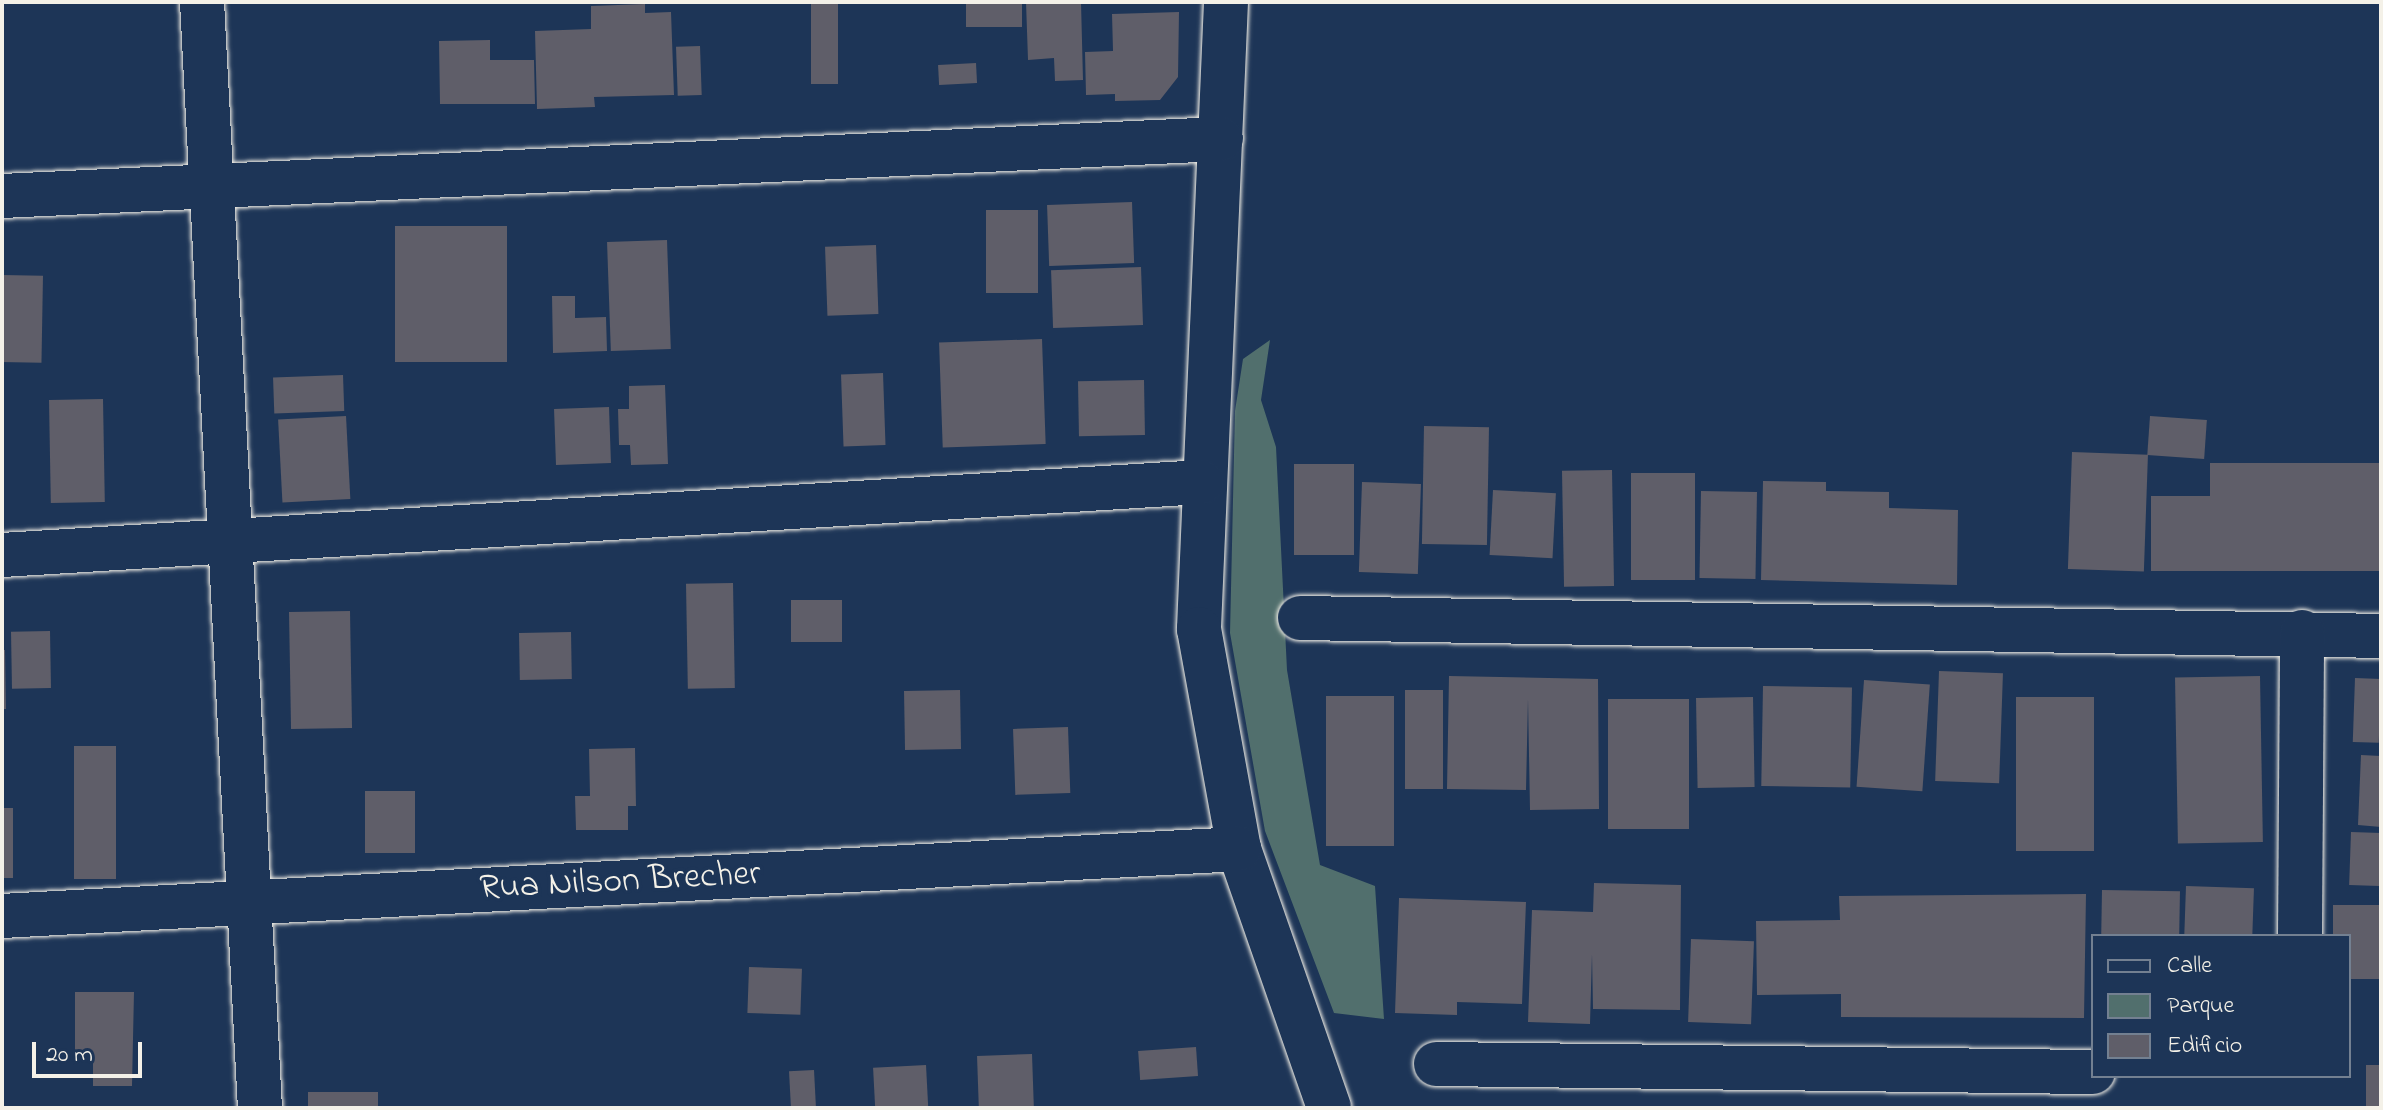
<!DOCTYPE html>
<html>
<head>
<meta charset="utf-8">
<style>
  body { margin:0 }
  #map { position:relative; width:2383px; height:1110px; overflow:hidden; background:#1d3557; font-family:"Indie Flower",sans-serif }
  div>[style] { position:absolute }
  .green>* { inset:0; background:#516f6d }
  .building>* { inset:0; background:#5f5e69; transform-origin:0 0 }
  .roads { filter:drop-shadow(0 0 2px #f4f1e8) drop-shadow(0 0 2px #f4f1e8) }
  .minor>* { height:44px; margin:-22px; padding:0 22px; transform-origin:22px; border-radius:22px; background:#1d3557 }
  span { translate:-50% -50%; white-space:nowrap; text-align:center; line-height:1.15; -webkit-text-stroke:7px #1d3557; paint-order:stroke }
  .street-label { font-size:36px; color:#f4f1e8 }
  .frame { position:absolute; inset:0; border:4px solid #f4f1e8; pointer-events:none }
  .legend { position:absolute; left:2091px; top:934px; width:260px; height:144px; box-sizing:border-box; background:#1d3557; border:2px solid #738091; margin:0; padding:10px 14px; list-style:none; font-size:24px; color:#f4f1e8 }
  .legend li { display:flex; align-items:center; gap:16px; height:40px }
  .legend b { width:40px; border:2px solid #738091 }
  .scale { position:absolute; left:32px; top:1042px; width:110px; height:36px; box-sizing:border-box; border:4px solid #f4f1e8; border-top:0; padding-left:10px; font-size:24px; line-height:28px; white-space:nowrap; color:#f4f1e8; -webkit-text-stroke:6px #1d3557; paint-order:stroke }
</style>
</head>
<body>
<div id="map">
  <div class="green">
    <i style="clip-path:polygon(1270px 340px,1261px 400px,1276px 447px,1287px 670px,1320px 865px,1375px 886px,1384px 1019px,1334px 1013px,1265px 831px,1230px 633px,1235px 411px,1243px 359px)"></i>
  </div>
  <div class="building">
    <i style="left:811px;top:2px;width:27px;height:82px"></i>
    <i style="left:966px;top:2px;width:56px;height:25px"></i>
    <i style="clip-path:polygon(1026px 2px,1081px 2px,1083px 80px,1055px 81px,1054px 58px,1028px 60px)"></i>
    <i style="clip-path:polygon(645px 4px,645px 13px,671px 12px,674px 95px,594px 97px,595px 107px,537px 109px,535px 31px,591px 29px,591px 6px)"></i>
    <i style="clip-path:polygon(1179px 12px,1178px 77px,1160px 100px,1115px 101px,1115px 94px,1086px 95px,1085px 52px,1113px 51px,1112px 14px)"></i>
    <i style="clip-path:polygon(490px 40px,490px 60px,534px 60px,535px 104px,440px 104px,439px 41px)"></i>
    <i style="left:700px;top:46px;width:49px;height:24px;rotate:88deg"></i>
    <i style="left:976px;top:63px;width:20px;height:38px;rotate:87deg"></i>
    <i style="left:1132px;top:202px;width:61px;height:85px;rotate:88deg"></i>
    <i style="left:1038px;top:210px;width:83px;height:52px;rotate:90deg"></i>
    <i style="left:507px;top:226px;width:136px;height:112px;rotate:90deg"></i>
    <i style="left:667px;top:240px;width:109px;height:60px;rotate:88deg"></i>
    <i style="left:876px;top:245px;width:69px;height:51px;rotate:88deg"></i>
    <i style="left:1141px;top:267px;width:58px;height:90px;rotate:88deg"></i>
    <i style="left:2px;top:275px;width:41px;height:87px;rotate:1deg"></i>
    <i style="clip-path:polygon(552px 296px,575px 296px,575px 318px,606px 317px,607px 351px,553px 353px)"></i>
    <i style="left:1042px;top:339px;width:105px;height:103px;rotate:88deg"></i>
    <i style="left:883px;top:373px;width:72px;height:42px;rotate:88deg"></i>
    <i style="left:343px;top:375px;width:36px;height:70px;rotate:88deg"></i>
    <i style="left:1144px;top:380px;width:55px;height:66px;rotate:89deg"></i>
    <i style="clip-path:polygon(665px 385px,668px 464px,631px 465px,630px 445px,619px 445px,618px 409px,629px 409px,629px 386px)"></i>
    <i style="left:103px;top:399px;width:103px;height:54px;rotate:89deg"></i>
    <i style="left:609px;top:407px;width:56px;height:55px;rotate:88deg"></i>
    <i style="left:346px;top:416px;width:83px;height:68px;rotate:87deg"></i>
    <i style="left:2150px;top:416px;width:57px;height:39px;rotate:4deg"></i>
    <i style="left:1424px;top:426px;width:65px;height:118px;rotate:1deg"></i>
    <i style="left:2072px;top:452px;width:76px;height:117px;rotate:2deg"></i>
    <i style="clip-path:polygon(2210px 463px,2381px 463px,2381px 571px,2151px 571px,2151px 496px,2210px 496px)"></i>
    <i style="left:1294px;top:464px;width:60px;height:91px"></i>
    <i style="left:1612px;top:470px;width:116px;height:50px;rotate:89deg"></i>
    <i style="left:1631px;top:473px;width:64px;height:107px"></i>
    <i style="clip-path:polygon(1763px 481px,1826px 482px,1826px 491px,1889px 492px,1889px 508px,1958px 510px,1957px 585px,1761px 580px)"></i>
    <i style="left:1362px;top:482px;width:59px;height:90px;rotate:2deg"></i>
    <i style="left:1493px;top:490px;width:63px;height:65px;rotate:3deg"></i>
    <i style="left:1701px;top:491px;width:56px;height:87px;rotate:1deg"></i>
    <i style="left:733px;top:583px;width:105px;height:47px;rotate:89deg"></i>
    <i style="left:842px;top:600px;width:42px;height:51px;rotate:90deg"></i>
    <i style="left:350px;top:611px;width:117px;height:61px;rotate:89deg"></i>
    <i style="left:50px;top:631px;width:57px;height:39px;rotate:89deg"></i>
    <i style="left:571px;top:632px;width:47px;height:52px;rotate:89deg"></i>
    <i style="clip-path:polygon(2px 650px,5px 650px,6px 709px,2px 709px)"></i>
    <i style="left:1939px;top:671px;width:64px;height:110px;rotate:2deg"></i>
    <i style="clip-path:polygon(1449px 676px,1598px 679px,1599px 809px,1530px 810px,1528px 699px,1526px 790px,1447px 789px)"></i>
    <i style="left:2260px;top:676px;width:166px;height:85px;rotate:89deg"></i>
    <i style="left:2355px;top:678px;width:26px;height:64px;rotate:2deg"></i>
    <i style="left:1864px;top:680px;width:66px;height:107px;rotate:4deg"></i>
    <i style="left:1763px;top:686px;width:89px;height:100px;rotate:1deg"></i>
    <i style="left:960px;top:690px;width:59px;height:56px;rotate:89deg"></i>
    <i style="left:1405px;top:690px;width:38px;height:99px"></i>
    <i style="left:1326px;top:696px;width:68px;height:150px"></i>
    <i style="left:1753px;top:697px;width:90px;height:57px;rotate:89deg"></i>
    <i style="left:2016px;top:697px;width:78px;height:154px"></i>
    <i style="left:1608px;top:699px;width:81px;height:130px"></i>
    <i style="left:1068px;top:727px;width:66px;height:55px;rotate:88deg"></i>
    <i style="left:74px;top:746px;width:42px;height:133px"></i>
    <i style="clip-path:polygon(635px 748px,636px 806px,628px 806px,628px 830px,576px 830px,575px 796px,590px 796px,589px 749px)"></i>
    <i style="clip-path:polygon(2361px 755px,2381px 756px,2381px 827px,2358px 825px)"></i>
    <i style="left:415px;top:791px;width:62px;height:50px;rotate:90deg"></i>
    <i style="left:2px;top:808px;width:11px;height:70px"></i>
    <i style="left:2351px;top:832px;width:30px;height:53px;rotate:2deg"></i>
    <i style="clip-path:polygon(1594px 883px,1681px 885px,1680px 1010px,1593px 1009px,1592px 954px,1590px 1024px,1528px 1022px,1532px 910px,1593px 912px)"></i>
    <i style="left:2186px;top:886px;width:68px;height:50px;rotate:2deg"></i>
    <i style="left:2102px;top:890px;width:78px;height:46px;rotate:1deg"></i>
    <i style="clip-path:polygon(2086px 894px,2084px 1018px,1841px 1017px,1841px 994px,1757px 995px,1756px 921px,1840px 920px,1839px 896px)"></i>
    <i style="clip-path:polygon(1399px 898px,1526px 902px,1522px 1004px,1457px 1002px,1457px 1015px,1395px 1013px)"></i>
    <i style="clip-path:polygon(2333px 905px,2381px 905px,2381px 979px,2349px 979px,2349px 936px,2333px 936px)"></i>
    <i style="left:1691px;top:939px;width:63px;height:83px;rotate:2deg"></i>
    <i style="left:749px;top:967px;width:53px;height:46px;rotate:2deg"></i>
    <i style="clip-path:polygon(75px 992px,134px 992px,132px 1086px,93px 1086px,93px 1054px,75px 1054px)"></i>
    <i style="left:1196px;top:1047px;width:29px;height:58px;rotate:86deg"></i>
    <i style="left:1032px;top:1054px;width:54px;height:55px;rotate:88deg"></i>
    <i style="left:926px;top:1065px;width:43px;height:53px;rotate:87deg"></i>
    <i style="left:2366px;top:1065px;width:15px;height:43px"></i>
    <i style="left:814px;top:1070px;width:38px;height:25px;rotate:87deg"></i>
    <i style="left:308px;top:1092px;width:70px;height:16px"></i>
  </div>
  <div class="roads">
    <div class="minor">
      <i style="left:202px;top:2px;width:1108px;rotate:87deg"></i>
      <i style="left:1226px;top:2px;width:628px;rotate:92.47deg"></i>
      <i style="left:1199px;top:629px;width:224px;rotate:79.7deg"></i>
      <i style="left:1239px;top:849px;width:274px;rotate:70.8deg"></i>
      <i style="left:2px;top:196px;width:1220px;rotate:-2.68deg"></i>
      <i style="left:2px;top:555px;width:1202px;rotate:-3.48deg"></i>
      <i style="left:1300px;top:618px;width:1081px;rotate:0.95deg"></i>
      <i style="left:2px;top:916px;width:1239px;rotate:-3.1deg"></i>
      <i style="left:2300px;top:936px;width:304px;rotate:-89.6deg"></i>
      <i style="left:1436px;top:1064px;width:657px;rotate:0.7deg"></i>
    </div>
  </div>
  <div class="street-label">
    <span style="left:620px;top:882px;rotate:-3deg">Rua Nilson Brecher</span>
  </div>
  <div class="frame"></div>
  <ul class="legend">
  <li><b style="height:10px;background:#1d3557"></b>Calle</li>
  <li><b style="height:22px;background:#516f6d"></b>Parque</li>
  <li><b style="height:22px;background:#5f5e69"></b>Edificio</li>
  </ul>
  <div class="scale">20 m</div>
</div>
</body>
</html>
